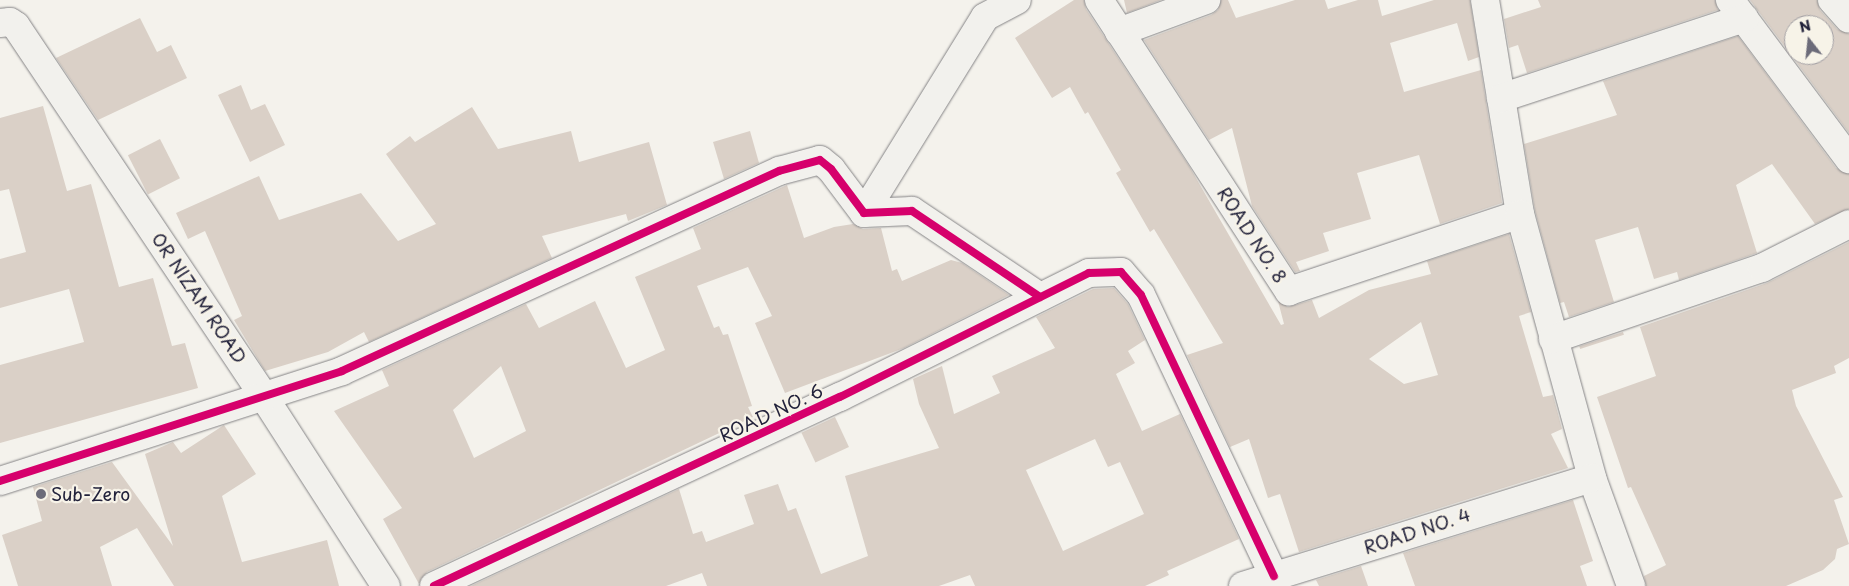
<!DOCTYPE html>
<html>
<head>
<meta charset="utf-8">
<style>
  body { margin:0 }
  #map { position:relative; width:1849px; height:586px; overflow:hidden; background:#f4f2ec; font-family:"Playpen Sans",sans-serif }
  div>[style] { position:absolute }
  .building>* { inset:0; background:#dad0c7; transform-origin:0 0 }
  .roads { filter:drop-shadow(0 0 1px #858486) drop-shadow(0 0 1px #858486) }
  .minor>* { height:28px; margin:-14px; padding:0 14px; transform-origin:14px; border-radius:14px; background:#f2f1ed }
  .cycleway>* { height:8px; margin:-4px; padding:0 4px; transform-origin:4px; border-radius:4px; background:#d6006c }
  .dots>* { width:14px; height:14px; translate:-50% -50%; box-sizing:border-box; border:2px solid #f7f3e8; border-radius:50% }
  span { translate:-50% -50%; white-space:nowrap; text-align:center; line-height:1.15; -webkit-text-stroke:4.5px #f7f3e8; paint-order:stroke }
  .street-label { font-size:18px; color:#22223b }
  .poi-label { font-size:18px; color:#22223b }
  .left { translate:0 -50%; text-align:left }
  .north { position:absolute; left:1784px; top:15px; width:50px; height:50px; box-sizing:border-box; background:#f7f3e8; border:1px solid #a29fa3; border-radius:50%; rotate:344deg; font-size:14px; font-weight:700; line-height:20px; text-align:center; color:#22223b }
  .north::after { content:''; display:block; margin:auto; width:18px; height:22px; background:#6c6b79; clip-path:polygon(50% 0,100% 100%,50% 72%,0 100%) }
</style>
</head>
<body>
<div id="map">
  <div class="building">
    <i style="clip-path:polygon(evenodd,1074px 0,1084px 0,1086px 9px,1189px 166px,1281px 325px,1284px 324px,1278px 301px,1288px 307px,1312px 300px,1319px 318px,1369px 290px,1431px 274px,1427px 261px,1509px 234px,1531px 312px,1519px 316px,1543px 397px,1553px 395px,1562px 429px,1551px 434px,1568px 468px,1299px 552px,1280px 494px,1268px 498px,1249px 439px,1230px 447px,1187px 355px,1223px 343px,1154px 229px,1150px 232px,1116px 173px,1121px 170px,1088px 112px,1085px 114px,1070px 87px,1052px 98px,1015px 38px,1074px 0,1421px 322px,1438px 375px,1404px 384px,1369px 359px,1421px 322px)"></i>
    <i style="clip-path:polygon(1124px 0,1161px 0,1127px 13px)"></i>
    <i style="clip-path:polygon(1221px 0,1228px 0,1236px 18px,1295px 0,1325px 0,1328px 9px,1358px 0,1378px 0,1382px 16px,1434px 0,1470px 0,1479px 57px,1468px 61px,1457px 23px,1390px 43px,1404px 92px,1481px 70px,1502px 203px,1440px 224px,1419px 155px,1357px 173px,1371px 219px,1323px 233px,1329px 251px,1296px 262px,1300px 271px,1295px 272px,1252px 206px,1232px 128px,1209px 140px,1144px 40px,1211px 15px,1218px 10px)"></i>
    <i style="clip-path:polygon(1538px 0,1715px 0,1718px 10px,1527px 73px,1518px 45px,1509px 48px,1504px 19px,1541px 7px)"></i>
    <i style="clip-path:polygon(evenodd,1750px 0,1817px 0,1820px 10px,1837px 29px,1849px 34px,1849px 133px,1750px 0,1794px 25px,1824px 25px,1824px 55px,1794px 55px,1794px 25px)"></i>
    <i style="clip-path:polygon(140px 18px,157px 52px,171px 45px,187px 78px,98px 120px,56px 58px)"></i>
    <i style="clip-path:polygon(1738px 36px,1836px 168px,1849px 174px,1849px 209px,1815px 224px,1772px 164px,1736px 185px,1757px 253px,1679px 280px,1677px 272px,1654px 279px,1638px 227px,1595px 240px,1614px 302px,1569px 317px,1564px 302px,1560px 303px,1535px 211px,1524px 144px,1617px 115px,1603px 81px)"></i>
    <i style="clip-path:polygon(241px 85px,251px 110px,265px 104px,285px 145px,250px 162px,218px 95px)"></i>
    <i style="clip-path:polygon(43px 106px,67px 191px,91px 184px,119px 287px,153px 278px,172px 346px,185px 343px,198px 388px,0 443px,0 365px,84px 342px,69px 289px,0 308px,0 259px,26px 252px,9px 189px,0 191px,0 118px)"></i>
    <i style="clip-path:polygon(472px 107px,498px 149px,571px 131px,579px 162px,649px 142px,667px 205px,628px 221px,626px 214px,542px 236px,552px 258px,369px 342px,364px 332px,328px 352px,265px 371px,234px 320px,242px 316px,205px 231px,188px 239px,176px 213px,259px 176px,279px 220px,361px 193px,398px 241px,436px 224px,386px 154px,410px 136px,415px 142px)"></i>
    <i style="clip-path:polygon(750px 131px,759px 163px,724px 179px,713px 142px)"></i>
    <i style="left:160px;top:139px;width:44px;height:36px;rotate:63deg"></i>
    <i style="clip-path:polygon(evenodd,787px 185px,804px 238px,834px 227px,853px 224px,863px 229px,881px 228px,892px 271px,897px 269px,902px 281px,951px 260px,962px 263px,1009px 295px,904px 348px,785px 393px,755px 323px,772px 316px,748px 267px,697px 286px,714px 328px,719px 326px,723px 335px,728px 334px,752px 406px,748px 407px,753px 417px,427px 572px,419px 584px,383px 519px,402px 508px,334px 411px,389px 386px,382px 370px,526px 304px,539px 328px,595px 301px,626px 368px,665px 350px,635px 277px,701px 249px,693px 228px,787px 185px,501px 366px,526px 431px,474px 458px,453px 410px,501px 366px)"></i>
    <i style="clip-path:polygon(1849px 242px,1849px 358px,1834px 366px,1836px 373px,1792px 390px,1796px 406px,1843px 497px,1834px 500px,1849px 544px,1837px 549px,1835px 559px,1823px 570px,1786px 586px,1646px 586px,1644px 576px,1666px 565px,1631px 487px,1628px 488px,1597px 397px,1656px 376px,1640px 327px,1767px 283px)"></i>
    <i style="clip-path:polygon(evenodd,1114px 288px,1128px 304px,1145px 340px,1128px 351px,1135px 363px,1116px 374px,1142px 431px,1180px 414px,1239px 539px,1167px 571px,1169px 575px,1145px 586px,975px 586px,970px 575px,939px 586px,707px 586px,702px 573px,666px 586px,471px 586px,679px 489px,693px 534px,702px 531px,706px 542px,754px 524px,744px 495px,778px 484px,788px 511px,796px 508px,821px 574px,868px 556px,845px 476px,939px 448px,919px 404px,913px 379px,942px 366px,954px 414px,1000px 393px,992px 376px,1055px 348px,1036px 317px,1093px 289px,1114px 288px,1095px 439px,1108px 467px,1120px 462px,1144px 514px,1063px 551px,1026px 470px,1095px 439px)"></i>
    <i style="left:1623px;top:332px;width:3px;height:46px;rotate:72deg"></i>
    <i style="left:835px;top:417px;width:33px;height:37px;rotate:65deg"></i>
    <i style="clip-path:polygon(224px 425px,256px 474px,222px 496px,242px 562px,327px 540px,339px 586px,174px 586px,137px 528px,100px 547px,112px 586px,18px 586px,2px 535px,42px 521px,33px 487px,112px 462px,173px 546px,145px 454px,173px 442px,181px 453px)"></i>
    <i style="clip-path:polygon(1573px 500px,1593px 561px,1580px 566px,1587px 586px,1415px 586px,1403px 553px)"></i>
    <i style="clip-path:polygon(1361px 566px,1368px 586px,1319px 586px,1316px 580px)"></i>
  </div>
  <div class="roads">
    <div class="minor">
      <i style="left:1099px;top:0;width:348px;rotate:56.9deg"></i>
      <i style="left:1289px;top:291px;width:243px;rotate:-18.4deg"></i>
      <i style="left:1485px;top:0;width:217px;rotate:80.7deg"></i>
      <i style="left:1520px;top:214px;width:274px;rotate:74.7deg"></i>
      <i style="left:1592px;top:478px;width:115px;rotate:70.1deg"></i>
      <i style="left:1730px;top:0;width:199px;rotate:53.2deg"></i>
      <i style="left:1832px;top:0;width:25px;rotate:48deg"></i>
      <i style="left:0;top:23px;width:10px;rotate:-6deg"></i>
      <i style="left:10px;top:22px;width:7px;rotate:34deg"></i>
      <i style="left:16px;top:26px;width:446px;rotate:56.2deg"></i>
      <i style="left:264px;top:397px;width:225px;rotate:57.2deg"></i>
      <i style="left:1119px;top:32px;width:93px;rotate:-20.2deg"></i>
      <i style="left:1501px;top:98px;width:256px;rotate:-18.2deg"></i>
      <i style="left:864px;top:213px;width:230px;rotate:-58.3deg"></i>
      <i style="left:985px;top:17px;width:36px;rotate:-28deg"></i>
      <i style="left:1553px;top:339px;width:221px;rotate:-18.8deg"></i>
      <i style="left:1762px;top:268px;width:97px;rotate:-26.8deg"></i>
      <i style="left:0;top:481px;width:359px;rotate:-17.8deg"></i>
      <i style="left:342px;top:371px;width:481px;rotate:-24.6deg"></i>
      <i style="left:779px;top:171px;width:42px;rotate:-15deg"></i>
      <i style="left:820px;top:160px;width:14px;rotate:39deg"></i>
      <i style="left:831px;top:169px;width:55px;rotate:53.1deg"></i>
      <i style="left:864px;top:213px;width:48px;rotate:-2.4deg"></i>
      <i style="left:912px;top:211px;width:154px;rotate:33.9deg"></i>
      <i style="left:434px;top:586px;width:448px;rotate:-25deg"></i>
      <i style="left:840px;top:397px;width:278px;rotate:-26.5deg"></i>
      <i style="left:1089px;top:273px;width:32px;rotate:-2deg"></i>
      <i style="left:1121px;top:272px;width:30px;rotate:49deg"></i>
      <i style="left:1141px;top:295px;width:311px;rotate:64.7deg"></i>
      <i style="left:1243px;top:586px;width:365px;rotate:-17.2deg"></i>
    </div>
  </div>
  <div class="cycleway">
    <i style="left:0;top:481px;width:359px;rotate:-17.8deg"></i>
    <i style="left:342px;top:371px;width:481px;rotate:-24.6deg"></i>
    <i style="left:779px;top:171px;width:42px;rotate:-15deg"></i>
    <i style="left:820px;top:160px;width:14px;rotate:39deg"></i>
    <i style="left:831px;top:169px;width:55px;rotate:53.1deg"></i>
    <i style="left:864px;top:213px;width:48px;rotate:-2.4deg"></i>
    <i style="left:912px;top:211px;width:154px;rotate:33.9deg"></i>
    <i style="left:434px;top:586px;width:448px;rotate:-25deg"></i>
    <i style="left:840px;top:397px;width:278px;rotate:-26.5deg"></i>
    <i style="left:1089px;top:273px;width:32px;rotate:-2deg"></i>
    <i style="left:1121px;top:272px;width:30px;rotate:49deg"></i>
    <i style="left:1141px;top:295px;width:311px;rotate:64.7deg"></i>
  </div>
  <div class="dots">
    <i style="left:41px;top:494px;background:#6c6b79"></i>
  </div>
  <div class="street-label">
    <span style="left:1252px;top:235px;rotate:57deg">ROAD NO. 8</span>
    <span style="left:199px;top:298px;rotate:56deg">OR NIZAM ROAD</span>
    <span style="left:771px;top:413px;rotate:-25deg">ROAD NO. 6</span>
    <span style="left:1417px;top:531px;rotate:-18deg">ROAD NO. 4</span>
  </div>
  <div class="poi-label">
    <span class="left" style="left:51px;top:494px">Sub-Zero</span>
  </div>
  <div class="north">N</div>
</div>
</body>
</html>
